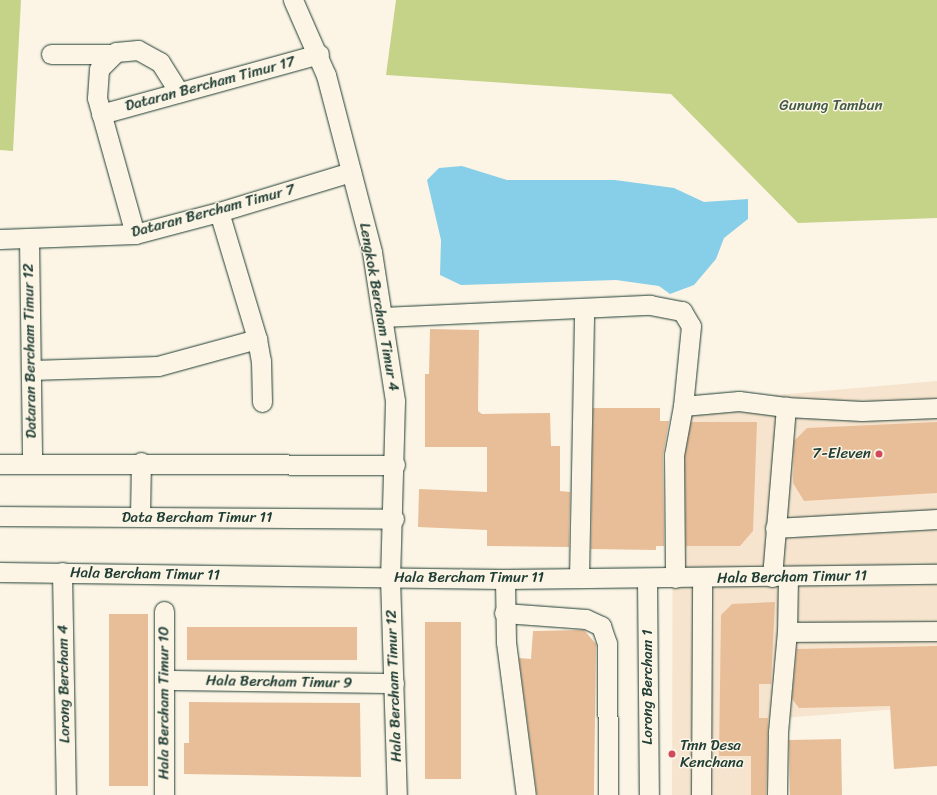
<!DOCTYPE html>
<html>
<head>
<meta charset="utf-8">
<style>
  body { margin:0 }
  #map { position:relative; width:937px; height:795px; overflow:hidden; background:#fcf5e5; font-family:Sriracha,sans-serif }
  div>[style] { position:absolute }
  .built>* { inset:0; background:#f6e4ce }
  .green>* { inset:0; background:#c4d388 }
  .water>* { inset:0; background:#87cee8 }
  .building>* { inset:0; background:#e8be98; transform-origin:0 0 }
  .roads { filter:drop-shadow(0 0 1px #1f3d34) drop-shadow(0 0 1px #1f3d34) }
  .minor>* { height:19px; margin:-9.5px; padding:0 9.5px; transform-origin:9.5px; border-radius:9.5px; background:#fcf5e5 }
  .dots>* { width:11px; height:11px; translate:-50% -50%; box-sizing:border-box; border:2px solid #fcf5e5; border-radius:50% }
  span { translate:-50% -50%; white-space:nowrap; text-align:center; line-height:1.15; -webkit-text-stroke:3px #fcf5e5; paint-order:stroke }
  .street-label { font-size:15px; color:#1f3d34 }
  .park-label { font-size:15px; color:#405b45 }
  .poi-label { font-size:15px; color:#1f3d34 }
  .right { translate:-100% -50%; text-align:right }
  .left { translate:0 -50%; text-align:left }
</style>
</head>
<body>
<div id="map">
  <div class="built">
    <i style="clip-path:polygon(937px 381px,937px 706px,782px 718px,782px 795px,672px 795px,673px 404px)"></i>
  </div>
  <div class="green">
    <i style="clip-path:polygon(0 0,21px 0,13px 151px,0 150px)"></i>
    <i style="clip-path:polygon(396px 0,937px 0,937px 218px,798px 223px,671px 94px,386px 75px)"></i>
  </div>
  <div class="water">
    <i style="clip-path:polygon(462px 166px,507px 180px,615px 180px,674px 188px,704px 202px,748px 199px,748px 219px,724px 238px,716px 259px,694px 285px,670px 294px,659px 286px,616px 280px,461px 285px,440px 275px,441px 240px,427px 180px,439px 168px)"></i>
  </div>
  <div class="building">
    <i style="clip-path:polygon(430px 329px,479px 330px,478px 411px,482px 414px,550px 413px,551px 446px,560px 446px,560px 491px,570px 492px,569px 547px,487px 546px,487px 530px,418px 527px,419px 489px,487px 492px,487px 447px,425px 447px,425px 374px,429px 374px)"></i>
    <i style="clip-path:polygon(593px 408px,660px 408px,660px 421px,669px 421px,663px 455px,664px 546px,656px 546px,656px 550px,591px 549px)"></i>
    <i style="clip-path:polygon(691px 422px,757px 422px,753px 531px,740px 546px,686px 546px,685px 456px)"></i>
    <i style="clip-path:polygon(937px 422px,937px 493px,804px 501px,793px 483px,794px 441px,807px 428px)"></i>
    <i style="clip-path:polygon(775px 602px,771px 684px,759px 684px,759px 718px,768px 718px,766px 795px,751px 795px,751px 756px,719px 756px,721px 615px,732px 604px)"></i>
    <i style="left:109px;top:614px;width:39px;height:172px"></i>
    <i style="left:425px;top:622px;width:36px;height:157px"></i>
    <i style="left:357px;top:627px;width:33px;height:170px;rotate:90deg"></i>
    <i style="clip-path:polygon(584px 630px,596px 644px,594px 795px,537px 795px,519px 658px,531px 659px,533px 631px)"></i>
    <i style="clip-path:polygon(937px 646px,937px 766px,894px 769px,890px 706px,799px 708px,792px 699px,797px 649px)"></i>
    <i style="clip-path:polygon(189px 702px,360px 703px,361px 777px,184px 774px,184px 743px,189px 743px)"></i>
    <i style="left:841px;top:739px;width:56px;height:52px;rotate:89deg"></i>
  </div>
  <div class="roads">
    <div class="minor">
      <i style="left:293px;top:0;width:82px;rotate:66.3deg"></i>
      <i style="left:326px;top:75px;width:183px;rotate:75.4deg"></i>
      <i style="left:372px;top:252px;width:151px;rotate:81.2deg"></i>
      <i style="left:395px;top:401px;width:177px;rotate:91.6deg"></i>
      <i style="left:390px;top:578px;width:217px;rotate:88.2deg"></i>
      <i style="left:51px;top:54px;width:61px"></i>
      <i style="left:101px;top:114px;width:226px;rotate:-15.4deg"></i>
      <i style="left:219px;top:212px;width:133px;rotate:73.3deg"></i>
      <i style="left:257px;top:339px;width:22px;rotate:80deg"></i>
      <i style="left:261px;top:361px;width:41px;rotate:88.6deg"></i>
      <i style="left:135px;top:234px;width:141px;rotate:-105.6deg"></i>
      <i style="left:97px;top:98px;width:29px;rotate:-86deg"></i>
      <i style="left:99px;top:69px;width:24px;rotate:-45deg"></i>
      <i style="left:116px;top:52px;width:22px;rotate:-5deg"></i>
      <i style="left:138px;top:50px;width:25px;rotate:29deg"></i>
      <i style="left:160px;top:62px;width:36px;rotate:58deg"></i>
      <i style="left:0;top:239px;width:135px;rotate:-2.1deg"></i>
      <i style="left:135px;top:234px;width:87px;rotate:-14.7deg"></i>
      <i style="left:219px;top:212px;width:138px;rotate:-16.9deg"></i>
      <i style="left:29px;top:239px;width:224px;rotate:89.2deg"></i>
      <i style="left:382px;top:317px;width:268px;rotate:-2.6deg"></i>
      <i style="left:650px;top:305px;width:33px;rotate:11deg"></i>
      <i style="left:682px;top:311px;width:17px;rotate:59deg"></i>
      <i style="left:691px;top:326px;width:80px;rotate:95.7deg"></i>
      <i style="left:683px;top:406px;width:50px;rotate:100.4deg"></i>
      <i style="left:674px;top:455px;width:123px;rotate:89.5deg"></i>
      <i style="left:31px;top:370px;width:127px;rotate:-1.8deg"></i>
      <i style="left:158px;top:366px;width:103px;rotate:-15.3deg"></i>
      <i style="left:683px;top:406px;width:56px;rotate:-5.1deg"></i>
      <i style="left:739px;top:401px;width:47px;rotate:7.3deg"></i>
      <i style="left:0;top:464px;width:395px;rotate:0.1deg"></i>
      <i style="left:0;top:516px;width:394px;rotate:0.4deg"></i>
      <i style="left:140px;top:517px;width:55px;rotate:-89deg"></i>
      <i style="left:775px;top:528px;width:162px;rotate:-3.2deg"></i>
      <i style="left:0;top:572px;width:505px;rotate:0.79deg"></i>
      <i style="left:505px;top:579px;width:432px;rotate:-0.7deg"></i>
      <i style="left:62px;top:572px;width:223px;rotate:89deg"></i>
      <i style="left:772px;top:577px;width:171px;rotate:-85.3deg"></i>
      <i style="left:786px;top:407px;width:76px;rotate:3deg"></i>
      <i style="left:862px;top:411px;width:75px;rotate:-2.3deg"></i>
      <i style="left:788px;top:577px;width:55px;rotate:91deg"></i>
      <i style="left:787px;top:632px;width:150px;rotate:-0.4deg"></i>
      <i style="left:579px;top:578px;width:268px;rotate:-88.9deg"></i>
      <i style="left:647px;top:578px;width:217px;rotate:89.5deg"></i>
      <i style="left:505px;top:579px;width:63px;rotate:89.1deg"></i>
      <i style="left:506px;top:642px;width:154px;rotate:82.6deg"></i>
      <i style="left:504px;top:613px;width:82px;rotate:4.2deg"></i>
      <i style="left:586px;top:619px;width:17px;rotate:25deg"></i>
      <i style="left:601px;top:626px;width:18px;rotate:71deg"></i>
      <i style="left:607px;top:643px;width:152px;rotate:89.6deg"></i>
      <i style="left:165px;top:680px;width:229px;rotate:0.8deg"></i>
      <i style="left:164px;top:795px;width:184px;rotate:-90deg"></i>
      <i style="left:701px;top:795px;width:216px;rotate:-89.7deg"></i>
      <i style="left:777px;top:795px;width:63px;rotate:-89.1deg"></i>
      <i style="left:778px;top:732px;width:100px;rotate:-84.9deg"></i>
    </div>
  </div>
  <div class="dots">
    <i style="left:879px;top:454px;background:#d1495b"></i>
    <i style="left:672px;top:754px;background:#d1495b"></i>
  </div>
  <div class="street-label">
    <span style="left:210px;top:84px;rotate:-15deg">Dataran Bercham Timur 17</span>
    <span style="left:213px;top:211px;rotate:-15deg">Dataran Bercham Timur 7</span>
    <span style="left:379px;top:307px;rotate:80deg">Lengkok Bercham Timur 4</span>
    <span style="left:30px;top:351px;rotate:-91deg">Dataran Bercham Timur 12</span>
    <span style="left:197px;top:518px">Data Bercham Timur 11</span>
    <span style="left:145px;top:574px;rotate:1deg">Hala Bercham Timur 11</span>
    <span style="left:792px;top:577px;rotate:-1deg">Hala Bercham Timur 11</span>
    <span style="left:469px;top:578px">Hala Bercham Timur 11</span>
    <span style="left:279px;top:682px;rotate:1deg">Hala Bercham Timur 9</span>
    <span style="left:64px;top:684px;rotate:-91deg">Lorong Bercham 4</span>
    <span style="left:394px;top:686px;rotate:-92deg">Hala Bercham Timur 12</span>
    <span style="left:648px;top:687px;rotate:-90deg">Lorong Bercham 1</span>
    <span style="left:164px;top:703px;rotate:-90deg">Hala Bercham Timur 10</span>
  </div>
  <div class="park-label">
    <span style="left:831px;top:106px">Gunung Tambun</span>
  </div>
  <div class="poi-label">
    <span class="right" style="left:871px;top:454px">7-Eleven</span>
    <span class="left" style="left:680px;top:754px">Tmn Desa<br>Kenchana</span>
  </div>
</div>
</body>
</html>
